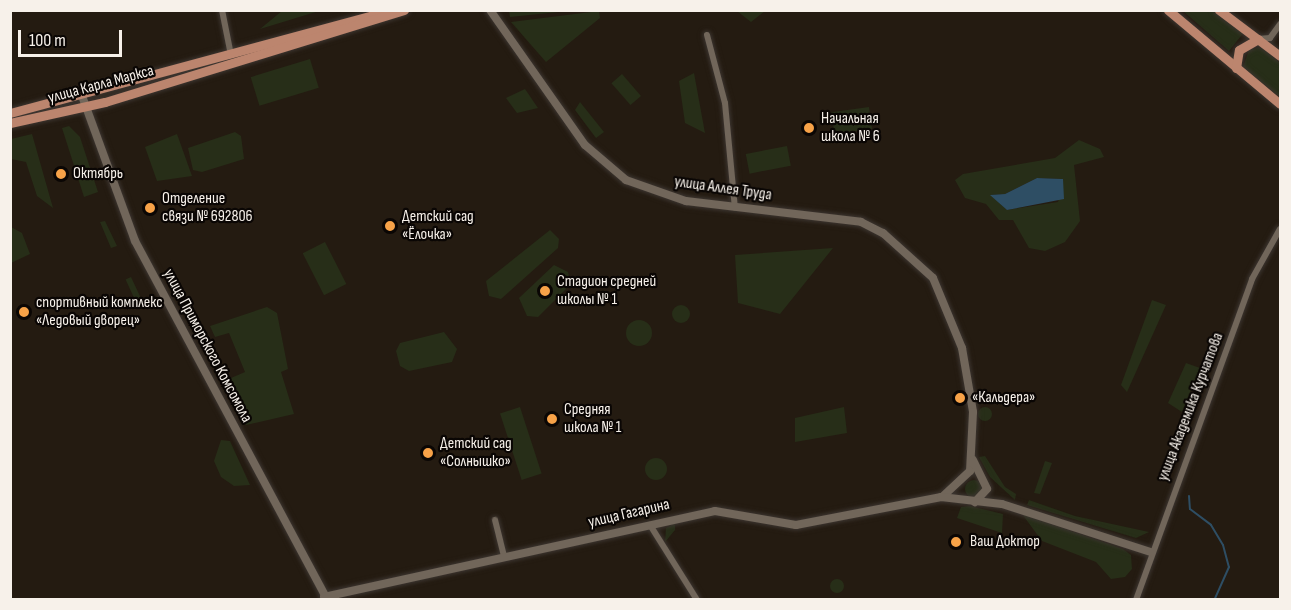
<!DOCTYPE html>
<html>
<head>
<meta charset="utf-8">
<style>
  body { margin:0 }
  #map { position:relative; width:1291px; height:610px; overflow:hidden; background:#241b11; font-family:"Sofia Sans Condensed",sans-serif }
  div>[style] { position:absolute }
  .green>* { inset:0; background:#272e18; transform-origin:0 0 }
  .round { border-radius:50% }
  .water>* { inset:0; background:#2e4e64 }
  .stream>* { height:2px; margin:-1px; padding:0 1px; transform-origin:1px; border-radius:1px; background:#2e4e64 }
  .roads { filter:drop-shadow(0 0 2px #3c3530) drop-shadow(0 0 2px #3c3530) }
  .street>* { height:6px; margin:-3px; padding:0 3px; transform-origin:3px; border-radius:3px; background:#71665a }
  .secondary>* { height:8px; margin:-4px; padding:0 4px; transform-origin:4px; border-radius:4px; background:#71665a }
  .primary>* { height:9px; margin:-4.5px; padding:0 4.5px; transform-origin:4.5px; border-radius:4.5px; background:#bc856e }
  .dots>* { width:16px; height:16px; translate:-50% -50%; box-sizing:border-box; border:3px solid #0a0604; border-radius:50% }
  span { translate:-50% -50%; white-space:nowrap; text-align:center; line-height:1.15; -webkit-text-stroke:4.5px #0a0604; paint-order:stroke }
  .street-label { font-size:16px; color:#f7f1ea }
  .poi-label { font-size:16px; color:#f7f1ea }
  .left { translate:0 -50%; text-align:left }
  .frame { position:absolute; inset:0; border:12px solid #f7f1ea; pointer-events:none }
  .scale { position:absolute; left:18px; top:30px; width:104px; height:27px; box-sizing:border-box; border:3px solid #f7f1ea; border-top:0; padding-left:8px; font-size:18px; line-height:21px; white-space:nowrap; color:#f7f1ea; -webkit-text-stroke:4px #0a0604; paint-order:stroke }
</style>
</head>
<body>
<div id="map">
  <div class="green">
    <i style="clip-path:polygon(282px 11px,282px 10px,319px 11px,260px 29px)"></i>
    <i style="clip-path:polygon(509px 11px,509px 10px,568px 11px,510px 17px)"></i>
    <i style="clip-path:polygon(599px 11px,600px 18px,546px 62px,511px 22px)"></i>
    <i style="clip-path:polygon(737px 11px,765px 11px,751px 22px)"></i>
    <i style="clip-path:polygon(1183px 11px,1217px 11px,1245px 31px,1229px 51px)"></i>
    <i style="clip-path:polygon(1261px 47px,1280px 63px,1280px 97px,1243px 67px,1249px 50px)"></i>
    <i style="left:310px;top:59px;width:30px;height:62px;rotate:73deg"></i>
    <i style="clip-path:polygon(694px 73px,705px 133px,685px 123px,679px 81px)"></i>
    <i style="left:622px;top:74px;width:29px;height:14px;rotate:49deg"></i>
    <i style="clip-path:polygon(525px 89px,538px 108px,517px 113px,506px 98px)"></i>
    <i style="clip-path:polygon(580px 102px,604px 132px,596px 138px,575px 110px)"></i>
    <i style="left:869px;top:107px;width:22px;height:38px;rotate:82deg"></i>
    <i style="clip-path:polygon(69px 126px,80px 137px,98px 192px,84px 197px,62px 128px)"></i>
    <i style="clip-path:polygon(235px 132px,241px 136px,244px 159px,202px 172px,193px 170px,188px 148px)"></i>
    <i style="clip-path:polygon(32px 134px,53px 208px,37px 196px,26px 162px,11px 159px,11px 139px)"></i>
    <i style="clip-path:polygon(177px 134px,192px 176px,157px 181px,145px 147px)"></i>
    <i style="clip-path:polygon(evenodd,1079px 140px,1100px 149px,1104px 157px,1074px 165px,1080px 221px,1065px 242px,1045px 251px,1029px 248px,1013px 220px,999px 220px,986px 204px,965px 198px,955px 180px,963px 174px,1055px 158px,1079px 140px,1037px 178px,1063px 179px,1058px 202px,1007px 210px,991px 195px,1005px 194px,1037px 178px)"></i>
    <i style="left:787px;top:146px;width:20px;height:42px;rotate:79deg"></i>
    <i style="clip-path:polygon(105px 221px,117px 246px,111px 248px,100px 222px)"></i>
    <i style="clip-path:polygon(11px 227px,22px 233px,30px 254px,11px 263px)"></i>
    <i style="clip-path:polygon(550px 230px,559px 239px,558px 248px,501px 299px,489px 296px,486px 281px)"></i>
    <i style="left:325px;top:242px;width:47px;height:25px;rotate:63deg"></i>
    <i style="clip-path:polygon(833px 248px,780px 314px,738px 303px,735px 255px)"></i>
    <i style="clip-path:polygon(554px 265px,568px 272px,571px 284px,538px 317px,527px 316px,519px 298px)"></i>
    <i style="left:131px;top:277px;width:31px;height:6px;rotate:65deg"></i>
    <i style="clip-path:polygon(1152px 300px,1166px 305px,1127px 392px,1121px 385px)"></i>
    <i class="round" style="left:672px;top:305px;width:18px;height:18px"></i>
    <i style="clip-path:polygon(267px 307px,277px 313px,288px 369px,281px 372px,294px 414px,246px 425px,225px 389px,231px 378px,245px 372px,229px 333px,215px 337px,210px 326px)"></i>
    <i class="round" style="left:626px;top:320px;width:26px;height:26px"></i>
    <i style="clip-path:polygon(444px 332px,457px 349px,452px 362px,409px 371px,400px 366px,396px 351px,400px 343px)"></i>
    <i style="clip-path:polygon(1186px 363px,1200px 368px,1182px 412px,1168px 403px)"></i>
    <i class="round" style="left:978px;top:407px;width:14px;height:14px"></i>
    <i style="left:520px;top:407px;width:70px;height:21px;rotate:72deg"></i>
    <i style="clip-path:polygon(844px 407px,847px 433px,795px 442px,795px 418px)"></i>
    <i style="clip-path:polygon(221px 440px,230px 441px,250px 485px,234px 486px,221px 477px,214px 461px)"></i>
    <i style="clip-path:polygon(985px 456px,1005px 487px,1016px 494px,1015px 500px,990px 477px,979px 457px)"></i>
    <i class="round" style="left:645px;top:458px;width:22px;height:22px"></i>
    <i style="clip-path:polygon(1045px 461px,1052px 463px,1040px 494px,1034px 493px)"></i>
    <i class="round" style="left:965px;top:480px;width:18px;height:18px"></i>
    <i style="clip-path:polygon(1029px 500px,1075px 516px,1149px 532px,1136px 538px,1027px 505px)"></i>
    <i style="clip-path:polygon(970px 506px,1003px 514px,1002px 533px,957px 518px,961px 507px)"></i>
    <i style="clip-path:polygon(1022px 514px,1123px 549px,1131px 555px,1132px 569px,1125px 577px,1111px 579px,1096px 562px,1042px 541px)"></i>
    <i style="clip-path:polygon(675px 523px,675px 530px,665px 542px,666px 528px)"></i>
    <i class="round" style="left:830px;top:579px;width:14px;height:14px"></i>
  </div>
  <div class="water">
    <i style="clip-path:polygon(1037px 178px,1063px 179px,1064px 199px,1007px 210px,990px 195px,1005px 194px)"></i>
  </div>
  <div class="stream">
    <i style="left:1189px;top:496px;width:13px;rotate:86deg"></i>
    <i style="left:1190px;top:509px;width:26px;rotate:37deg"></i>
    <i style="left:1211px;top:525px;width:23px;rotate:59deg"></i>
    <i style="left:1223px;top:545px;width:23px;rotate:75deg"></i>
    <i style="left:1229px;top:567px;width:36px;rotate:114deg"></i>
  </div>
  <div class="roads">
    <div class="street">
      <i style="left:222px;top:10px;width:46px;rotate:78.7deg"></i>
      <i style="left:707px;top:35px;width:70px;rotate:75.2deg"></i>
      <i style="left:725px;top:103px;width:105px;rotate:84.6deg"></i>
      <i style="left:1258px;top:39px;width:12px;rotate:-5deg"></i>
      <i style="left:1270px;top:38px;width:17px;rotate:-54deg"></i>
      <i style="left:495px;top:520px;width:38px;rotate:76deg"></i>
      <i style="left:650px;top:525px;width:89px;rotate:57.9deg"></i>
      <i style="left:1136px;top:600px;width:341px;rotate:-70.1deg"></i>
      <i style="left:1252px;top:279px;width:57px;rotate:-60.8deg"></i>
    </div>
    <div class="secondary">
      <i style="left:490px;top:10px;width:165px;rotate:54.9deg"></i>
      <i style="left:585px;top:145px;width:54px;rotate:40.5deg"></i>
      <i style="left:626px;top:180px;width:64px;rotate:19.3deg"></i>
      <i style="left:686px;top:201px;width:176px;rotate:6.8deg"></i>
      <i style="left:861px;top:222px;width:25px;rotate:27deg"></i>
      <i style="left:883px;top:233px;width:67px;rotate:42deg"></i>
      <i style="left:933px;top:278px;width:76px;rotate:67.5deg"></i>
      <i style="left:962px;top:348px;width:65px;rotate:80.2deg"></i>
      <i style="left:973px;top:412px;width:59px;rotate:92.9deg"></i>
      <i style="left:970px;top:471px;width:38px;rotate:137deg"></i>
      <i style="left:82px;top:96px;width:154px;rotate:69.9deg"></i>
      <i style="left:135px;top:241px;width:406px;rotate:61.8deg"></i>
      <i style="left:973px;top:460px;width:32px;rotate:64deg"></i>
      <i style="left:987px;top:489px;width:18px;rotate:133deg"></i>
      <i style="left:324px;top:597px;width:400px;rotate:-12.4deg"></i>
      <i style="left:715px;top:511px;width:82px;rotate:9.8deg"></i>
      <i style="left:796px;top:525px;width:148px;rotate:-10.9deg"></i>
      <i style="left:941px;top:497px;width:61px;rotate:6.5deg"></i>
      <i style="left:1002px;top:504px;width:157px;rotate:17.9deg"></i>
    </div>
    <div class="primary">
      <i style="left:1168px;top:10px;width:146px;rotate:40deg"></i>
      <i style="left:1219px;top:10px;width:76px;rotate:37deg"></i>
      <i style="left:1236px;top:68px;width:18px;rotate:-81deg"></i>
      <i style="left:1239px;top:50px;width:22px;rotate:-30deg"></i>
      <i style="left:10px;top:113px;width:395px;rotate:-15.1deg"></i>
      <i style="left:10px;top:123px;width:97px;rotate:-12.5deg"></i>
      <i style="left:105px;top:102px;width:313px;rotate:-17.1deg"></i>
    </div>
  </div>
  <div class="dots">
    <i style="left:809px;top:128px;background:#f7a248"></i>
    <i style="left:61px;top:174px;background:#f7a248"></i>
    <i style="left:150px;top:208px;background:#f7a248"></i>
    <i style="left:390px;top:226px;background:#f7a248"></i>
    <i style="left:545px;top:291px;background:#f7a248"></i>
    <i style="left:24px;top:312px;background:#f7a248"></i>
    <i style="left:960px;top:398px;background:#f7a248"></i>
    <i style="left:552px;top:419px;background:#f7a248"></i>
    <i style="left:428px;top:453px;background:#f7a248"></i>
    <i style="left:956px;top:542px;background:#f7a248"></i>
  </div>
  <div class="street-label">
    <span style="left:101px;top:85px;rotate:-15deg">улица Карла Маркса</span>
    <span style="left:723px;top:189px;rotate:8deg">улица Аллея Труда</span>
    <span style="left:207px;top:346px;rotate:62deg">улица Приморского Комсомола</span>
    <span style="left:1191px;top:407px;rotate:-69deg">улица Академика Курчатова</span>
    <span style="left:629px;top:514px;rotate:-13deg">улица Гагарина</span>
  </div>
  <div class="poi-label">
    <span class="left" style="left:821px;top:128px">Начальная<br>школа № 6</span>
    <span class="left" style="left:73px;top:174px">Октябрь</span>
    <span class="left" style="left:162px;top:208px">Отделение<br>связи № 692806</span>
    <span class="left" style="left:402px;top:226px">Детский сад<br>«Ёлочка»</span>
    <span class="left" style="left:557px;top:291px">Стадион средней<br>школы № 1</span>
    <span class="left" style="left:36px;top:312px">спортивный комплекс<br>«Ледовый дворец»</span>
    <span class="left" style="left:972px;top:398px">«Кальдера»</span>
    <span class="left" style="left:564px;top:419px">Средняя<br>школа № 1</span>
    <span class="left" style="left:440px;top:453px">Детский сад<br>«Солнышко»</span>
    <span class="left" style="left:970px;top:542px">Ваш Доктор</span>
  </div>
  <div class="frame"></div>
  <div class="scale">100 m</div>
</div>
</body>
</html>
